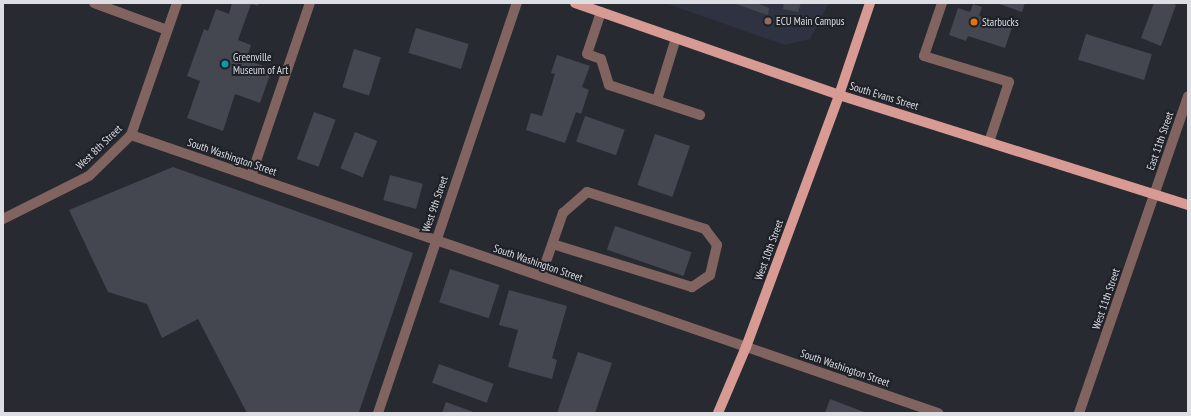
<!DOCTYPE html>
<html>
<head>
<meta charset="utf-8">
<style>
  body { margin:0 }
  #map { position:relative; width:1191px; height:416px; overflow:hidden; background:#282a32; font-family:"PT Sans Narrow",sans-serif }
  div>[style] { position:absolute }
  .built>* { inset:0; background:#2f3341 }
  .building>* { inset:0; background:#44474f; transform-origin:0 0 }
  .minor>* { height:10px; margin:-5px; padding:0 5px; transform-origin:5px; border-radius:5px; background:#81635f }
  .major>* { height:10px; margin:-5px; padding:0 5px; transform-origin:5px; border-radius:5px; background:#d89b93 }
  .dots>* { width:11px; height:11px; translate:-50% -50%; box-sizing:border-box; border:2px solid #1e2128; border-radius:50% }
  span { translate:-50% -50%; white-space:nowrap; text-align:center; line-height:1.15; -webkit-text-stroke:4px #1e2128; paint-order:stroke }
  .poi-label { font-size:11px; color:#dcdee3 }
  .left { translate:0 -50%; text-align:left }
  .street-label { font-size:11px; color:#dcdee3 }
  .frame { position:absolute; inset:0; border:4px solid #dcdee3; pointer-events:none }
</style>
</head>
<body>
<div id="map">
  <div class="built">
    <i style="clip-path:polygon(665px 3px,829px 3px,810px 39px,785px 45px)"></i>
  </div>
  <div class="building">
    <i style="clip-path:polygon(232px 3px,259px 3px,258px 6px,251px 4px,238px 40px,251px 45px,246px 60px,272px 69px,260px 103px,235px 94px,223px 131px,187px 118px,200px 81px,187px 76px,204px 29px,208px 31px,216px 9px,229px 14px)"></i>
    <i style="clip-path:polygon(733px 3px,756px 3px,769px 8px,768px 15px)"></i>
    <i style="clip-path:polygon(784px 3px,801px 3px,798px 12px,783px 9px)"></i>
    <i style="clip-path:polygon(996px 3px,1025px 3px,1022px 12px)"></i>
    <i style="clip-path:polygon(1154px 3px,1170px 3px,1176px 5px,1161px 46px,1141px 38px)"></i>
    <i style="clip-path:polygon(973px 4px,982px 7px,979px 16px,1012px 27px,1005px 48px,968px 36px,966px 41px,949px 35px,958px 8px,970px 12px)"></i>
    <i style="left:416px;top:28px;width:55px;height:26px;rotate:17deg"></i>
    <i style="left:1086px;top:34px;width:69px;height:27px;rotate:17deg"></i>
    <i style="left:354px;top:49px;width:28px;height:40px;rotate:17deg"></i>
    <i style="clip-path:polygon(557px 55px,590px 66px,582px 87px,589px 90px,581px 114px,576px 112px,565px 143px,526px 130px,531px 113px,542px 116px,555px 74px,551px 73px)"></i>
    <i style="left:314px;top:112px;width:23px;height:50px;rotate:20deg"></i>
    <i style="left:585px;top:116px;width:42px;height:27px;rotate:19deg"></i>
    <i style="left:355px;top:132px;width:24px;height:39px;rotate:22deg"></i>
    <i style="left:655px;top:134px;width:37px;height:54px;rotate:19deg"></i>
    <i style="clip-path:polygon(173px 167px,413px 253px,359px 412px,356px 413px,247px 413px,198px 319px,162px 338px,147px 304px,108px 292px,69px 210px)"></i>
    <i style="left:390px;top:175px;width:34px;height:26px;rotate:15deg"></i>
    <i style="left:615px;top:226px;width:81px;height:25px;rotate:19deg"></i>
    <i style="left:450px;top:269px;width:52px;height:35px;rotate:18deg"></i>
    <i style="clip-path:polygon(509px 290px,567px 306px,552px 358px,557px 360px,552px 379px,508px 367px,518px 330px,499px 325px)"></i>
    <i style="clip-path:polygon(578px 352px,612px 363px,595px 413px,557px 413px)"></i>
    <i style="left:439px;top:364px;width:58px;height:20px;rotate:20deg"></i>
    <i style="clip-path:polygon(830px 399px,867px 413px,825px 413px)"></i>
    <i style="clip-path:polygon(446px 402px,476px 413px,442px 413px)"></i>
  </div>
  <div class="minor">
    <i style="left:94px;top:3px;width:78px;rotate:20.3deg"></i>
    <i style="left:942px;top:3px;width:56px;rotate:108.8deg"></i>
    <i style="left:924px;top:56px;width:89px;rotate:17deg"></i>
    <i style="left:1009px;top:82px;width:63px;rotate:108.4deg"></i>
    <i style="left:601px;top:12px;width:44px;rotate:108.4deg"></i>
    <i style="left:587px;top:54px;width:15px;rotate:20deg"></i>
    <i style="left:601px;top:59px;width:27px;rotate:73deg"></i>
    <i style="left:609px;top:85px;width:96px;rotate:18.2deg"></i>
    <i style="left:657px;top:100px;width:65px;rotate:-73deg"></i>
    <i style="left:131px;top:135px;width:854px;rotate:19.01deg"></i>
    <i style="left:251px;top:176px;width:183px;rotate:-71.2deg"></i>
    <i style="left:3px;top:219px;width:96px;rotate:-26.6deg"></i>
    <i style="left:89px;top:176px;width:59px;rotate:-44.3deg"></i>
    <i style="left:131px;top:135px;width:140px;rotate:-70.8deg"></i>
    <i style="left:541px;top:276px;width:67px;rotate:-70.8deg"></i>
    <i style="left:563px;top:213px;width:32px;rotate:-41deg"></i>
    <i style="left:587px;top:192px;width:124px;rotate:17.4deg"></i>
    <i style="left:705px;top:229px;width:20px;rotate:53deg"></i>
    <i style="left:717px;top:245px;width:31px;rotate:103deg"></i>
    <i style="left:710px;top:275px;width:22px;rotate:146deg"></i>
    <i style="left:692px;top:287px;width:146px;rotate:-162.9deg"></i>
    <i style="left:378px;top:413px;width:433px;rotate:-71.3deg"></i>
    <i style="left:1079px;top:413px;width:335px;rotate:-71deg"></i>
  </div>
  <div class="major">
    <i style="left:575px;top:3px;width:280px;rotate:19.2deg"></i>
    <i style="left:839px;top:95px;width:366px;rotate:17.5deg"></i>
    <i style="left:718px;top:413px;width:72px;rotate:-67deg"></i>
    <i style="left:746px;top:347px;width:269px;rotate:-69.7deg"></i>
    <i style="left:839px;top:95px;width:97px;rotate:-71.4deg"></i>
  </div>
  <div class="dots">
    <i style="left:768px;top:21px;background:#8d6e63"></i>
    <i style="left:974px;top:22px;background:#e8710a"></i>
    <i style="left:225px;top:64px;background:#0f9aa8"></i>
  </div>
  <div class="poi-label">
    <span class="left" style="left:776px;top:21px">ECU Main Campus</span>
    <span class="left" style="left:982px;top:22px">Starbucks</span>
    <span class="left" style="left:233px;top:64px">Greenville<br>Museum of Art</span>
  </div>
  <div class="street-label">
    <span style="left:884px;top:96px;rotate:17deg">South Evans Street</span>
    <span style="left:1160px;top:141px;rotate:-71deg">East 11th Street</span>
    <span style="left:99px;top:147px;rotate:-44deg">West 8th Street</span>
    <span style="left:232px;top:157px;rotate:19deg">South Washington Street</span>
    <span style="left:435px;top:204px;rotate:-71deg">West 9th Street</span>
    <span style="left:769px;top:250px;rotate:-70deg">West 10th Street</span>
    <span style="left:538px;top:263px;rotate:19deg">South Washington Street</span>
    <span style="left:1106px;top:299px;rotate:-71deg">West 11th Street</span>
    <span style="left:845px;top:368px;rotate:19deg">South Washington Street</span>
  </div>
  <div class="frame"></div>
</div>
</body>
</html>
